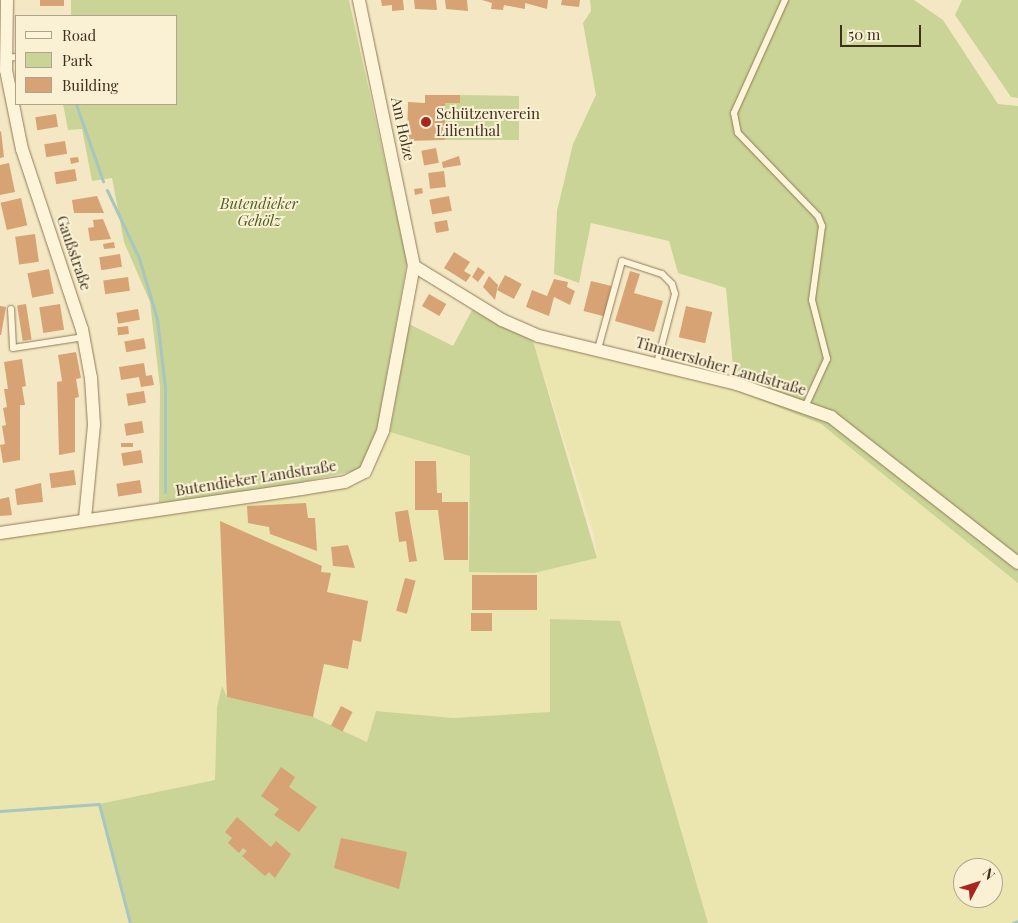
<!DOCTYPE html>
<html>
<head>
<meta charset="utf-8">
<style>
  body { margin:0 }
  #map { position:relative; width:1018px; height:923px; overflow:hidden; background:#f4e8c4; font-family:"Playfair Display",serif }
  div>[style] { position:absolute }
  .farmland>* { inset:0; background:#ebe5b0 }
  .green>* { inset:0; background:#c9d496 }
  .stream>* { height:3px; margin:-1.5px; padding:0 1.5px; transform-origin:1.5px; border-radius:1.5px; background:#a6c6bf }
  .building>* { inset:0; background:#d7a375; transform-origin:0 0 }
  .roads { filter:drop-shadow(0 0 1px #917957) drop-shadow(0 0 1px #917957) }
  .lane>* { height:6px; margin:-3px; padding:0 3px; transform-origin:3px; border-radius:3px; background:#fdf4d9 }
  .street>* { height:12px; margin:-6px; padding:0 6px; transform-origin:6px; border-radius:6px; background:#fdf4d9 }
  .dots>* { width:14px; height:14px; translate:-50% -50%; box-sizing:border-box; border:2px solid #faf1d5; border-radius:50% }
  span { translate:-50% -50%; white-space:nowrap; text-align:center; line-height:1.15; -webkit-text-stroke:4px #faf1d5; paint-order:stroke }
  .poi-label { font-size:15px; color:#3f301d }
  .left { translate:0 -50%; text-align:left }
  .street-label { font-size:15px; color:#3f301d }
  .park-label { font-size:15px; color:#4c5f21; font-style:italic }
  .legend { position:absolute; left:15px; top:15px; width:162px; height:90px; box-sizing:border-box; background:#faf1d5; border:1px solid #afa48b; margin:0; padding:6px 9px; list-style:none; font-size:15px; color:#3f301d }
  .legend li { display:flex; align-items:center; gap:10px; height:25px }
  .legend b { width:25px; border:1px solid #afa48b }
  .north { position:absolute; left:953px; top:858px; width:50px; height:50px; box-sizing:border-box; background:#faf1d5; border:1px solid #afa48b; border-radius:50%; rotate:50deg; font-size:14px; font-weight:700; line-height:20px; text-align:center; color:#3f301d }
  .north::after { content:''; display:block; margin:auto; width:18px; height:22px; background:#a9261f; clip-path:polygon(50% 0,100% 100%,50% 72%,0 100%) }
  .scale { position:absolute; left:840px; top:25px; width:81px; height:22px; box-sizing:border-box; border:2px solid #3f301d; border-top:0; padding-left:6px; font-size:15px; line-height:18px; white-space:nowrap; color:#3f301d; -webkit-text-stroke:4px #faf1d5; paint-order:stroke }
</style>
</head>
<body>
<div id="map">
  <div class="farmland">
    <i style="clip-path:polygon(evenodd,533px 341px,735px 390px,821px 424px,1018px 580px,1018px 923px,708px 923px,648px 715px,550px 619px,550px 712px,453px 718px,377px 711px,368px 742px,313px 717px,227px 697px,222px 687px,217px 707px,215px 780px,99px 804px,130px 923px,0 923px,0 538px,356px 486px,373px 476px,390px 432px,470px 456px,469px 571px,534px 573px,597px 558px,594px 534px,533px 341px,963px 868px,993px 868px,993px 898px,963px 898px,963px 868px)"></i>
  </div>
  <div class="green">
    <i style="clip-path:polygon(71px 0,349px 0,407px 262px,377px 429px,359px 470px,269px 489px,159px 503px,160px 387px,150px 302px,124px 242px,112px 178px,92px 181px,82px 129px,68px 130px,63px 104px,176px 104px,176px 16px,71px 16px)"></i>
    <i style="clip-path:polygon(590px 0,914px 0,943px 20px,998px 104px,1018px 106px,1018px 583px,821px 424px,735px 390px,726px 288px,678px 273px,669px 241px,591px 223px,579px 283px,554px 274px,557px 211px,573px 144px,596px 95px,583px 23px,591px 11px)"></i>
    <i style="clip-path:polygon(962px 0,1018px 0,1018px 98px,1011px 97px,955px 15px)"></i>
    <i style="clip-path:polygon(460px 95px,519px 96px,519px 140px,445px 140px,445px 103px,460px 103px)"></i>
    <i style="clip-path:polygon(472px 310px,533px 341px,597px 558px,534px 573px,469px 572px,470px 456px,390px 432px,409px 324px,453px 346px)"></i>
    <i style="clip-path:polygon(550px 619px,620px 621px,708px 923px,130px 923px,99px 804px,215px 780px,217px 707px,222px 686px,227px 697px,313px 717px,367px 742px,376px 711px,453px 718px,550px 712px)"></i>
  </div>
  <div class="stream">
    <i style="left:76px;top:104px;width:82px;rotate:70.7deg"></i>
    <i style="left:107px;top:190px;width:75px;rotate:64.8deg"></i>
    <i style="left:139px;top:258px;width:64px;rotate:73.6deg"></i>
    <i style="left:157px;top:319px;width:68px;rotate:83.3deg"></i>
    <i style="left:165px;top:387px;width:105px;rotate:90deg"></i>
    <i style="left:0;top:811px;width:99px;rotate:-4deg"></i>
    <i style="left:99px;top:804px;width:123px;rotate:75.4deg"></i>
    <i style="left:1013px;top:923px;width:5px;rotate:-22deg"></i>
  </div>
  <div class="building">
    <i style="left:40px;top:0;width:24px;height:6px"></i>
    <i style="clip-path:polygon(381px 0,403px 0,404px 10px,392px 11px,392px 5px,382px 6px)"></i>
    <i style="clip-path:polygon(414px 0,436px 0,437px 10px,415px 9px)"></i>
    <i style="clip-path:polygon(445px 0,467px 0,468px 11px,446px 9px)"></i>
    <i style="clip-path:polygon(482px 0,548px 0,547px 9px,525px 3px,525px 9px,504px 5px,503px 10px,491px 9px,492px 3px)"></i>
    <i style="clip-path:polygon(562px 0,580px 0,579px 7px,561px 5px)"></i>
    <i style="clip-path:polygon(425px 95px,460px 95px,460px 103px,445px 103px,445px 140px,407px 141px,408px 102px,425px 103px)"></i>
    <i style="left:56px;top:114px;width:13px;height:21px;rotate:81deg"></i>
    <i style="clip-path:polygon(1px 131px,4px 157px,0 158px,0 132px)"></i>
    <i style="left:65px;top:141px;width:13px;height:21px;rotate:81deg"></i>
    <i style="left:436px;top:148px;width:15px;height:15px;rotate:79deg"></i>
    <i style="clip-path:polygon(459px 156px,461px 165px,443px 168px,442px 162px)"></i>
    <i style="clip-path:polygon(78px 157px,79px 162px,71px 164px,70px 158px)"></i>
    <i style="clip-path:polygon(9px 163px,15px 192px,0 195px,0 165px)"></i>
    <i style="left:75px;top:169px;width:12px;height:21px;rotate:81deg"></i>
    <i style="left:444px;top:171px;width:16px;height:16px;rotate:83deg"></i>
    <i style="clip-path:polygon(422px 188px,423px 193px,415px 195px,414px 189px)"></i>
    <i style="clip-path:polygon(97px 196px,104px 213px,74px 213px,72px 200px)"></i>
    <i style="left:449px;top:196px;width:15px;height:20px;rotate:79deg"></i>
    <i style="left:21px;top:198px;width:28px;height:21px;rotate:77deg"></i>
    <i style="clip-path:polygon(103px 219px,111px 239px,90px 241px,88px 228px,94px 227px,93px 220px)"></i>
    <i style="left:447px;top:220px;width:11px;height:13px;rotate:80deg"></i>
    <i style="left:35px;top:234px;width:28px;height:20px;rotate:82deg"></i>
    <i style="clip-path:polygon(114px 242px,115px 248px,104px 249px,103px 244px)"></i>
    <i style="clip-path:polygon(454px 252px,470px 262px,464px 271px,471px 275px,466px 282px,444px 268px)"></i>
    <i style="left:120px;top:254px;width:13px;height:21px;rotate:81deg"></i>
    <i style="clip-path:polygon(478px 267px,485px 272px,478px 282px,472px 277px)"></i>
    <i style="left:49px;top:269px;width:25px;height:22px;rotate:79deg"></i>
    <i style="clip-path:polygon(630px 271px,640px 274px,634px 293px,663px 301px,654px 332px,615px 321px)"></i>
    <i style="left:505px;top:275px;width:19px;height:17px;rotate:28deg"></i>
    <i style="clip-path:polygon(489px 276px,498px 285px,495px 300px,483px 287px)"></i>
    <i style="left:128px;top:277px;width:14px;height:25px;rotate:82deg"></i>
    <i style="clip-path:polygon(554px 279px,568px 282px,567px 287px,575px 291px,570px 305px,554px 297px,549px 316px,526px 307px,532px 290px,547px 296px)"></i>
    <i style="left:591px;top:281px;width:21px;height:31px;rotate:14deg"></i>
    <i style="left:429px;top:294px;width:20px;height:14px;rotate:30deg"></i>
    <i style="left:26px;top:304px;width:36px;height:9px;rotate:81deg"></i>
    <i style="left:60px;top:304px;width:26px;height:21px;rotate:81deg"></i>
    <i style="clip-path:polygon(0 306px,6px 307px,1px 335px,0 335px)"></i>
    <i style="left:686px;top:306px;width:27px;height:32px;rotate:13deg"></i>
    <i style="left:138px;top:309px;width:11px;height:22px;rotate:80deg"></i>
    <i style="left:128px;top:326px;width:8px;height:11px;rotate:83deg"></i>
    <i style="left:144px;top:338px;width:11px;height:20px;rotate:80deg"></i>
    <i style="clip-path:polygon(76px 352px,81px 378px,76px 379px,79px 397px,75px 398px,75px 452px,59px 455px,57px 382px,62px 381px,58px 355px)"></i>
    <i style="clip-path:polygon(22px 359px,26px 386px,22px 387px,25px 405px,20px 405px,20px 460px,3px 463px,0 445px,5px 444px,2px 426px,6px 425px,3px 408px,7px 407px,4px 389px,8px 389px,4px 362px)"></i>
    <i style="clip-path:polygon(144px 363px,146px 376px,152px 375px,154px 385px,141px 387px,139px 377px,121px 380px,119px 367px)"></i>
    <i style="left:144px;top:391px;width:12px;height:18px;rotate:81deg"></i>
    <i style="left:142px;top:421px;width:12px;height:18px;rotate:81deg"></i>
    <i style="left:133px;top:443px;width:4px;height:12px;rotate:90deg"></i>
    <i style="left:141px;top:450px;width:13px;height:20px;rotate:81deg"></i>
    <i style="clip-path:polygon(415px 461px,436px 461px,437px 493px,442px 493px,442px 502px,468px 502px,468px 560px,444px 560px,438px 510px,415px 510px)"></i>
    <i style="left:74px;top:470px;width:15px;height:25px;rotate:82deg"></i>
    <i style="left:140px;top:480px;width:13px;height:24px;rotate:81deg"></i>
    <i style="clip-path:polygon(41px 483px,43px 502px,17px 505px,15px 489px)"></i>
    <i style="clip-path:polygon(9px 497px,12px 515px,0 516px,0 499px)"></i>
    <i style="clip-path:polygon(306px 503px,308px 518px,315px 518px,317px 551px,270px 534px,269px 527px,248px 523px,247px 506px)"></i>
    <i style="clip-path:polygon(408px 510px,417px 561px,409px 562px,406px 541px,399px 542px,395px 512px)"></i>
    <i style="clip-path:polygon(220px 521px,322px 566px,321px 572px,331px 573px,327px 592px,368px 601px,361px 642px,353px 640px,348px 669px,324px 664px,313px 717px,227px 697px)"></i>
    <i style="clip-path:polygon(348px 545px,355px 568px,333px 566px,331px 547px)"></i>
    <i style="left:472px;top:575px;width:65px;height:35px"></i>
    <i style="left:405px;top:578px;width:11px;height:34px;rotate:15deg"></i>
    <i style="left:471px;top:613px;width:21px;height:18px"></i>
    <i style="left:341px;top:706px;width:13px;height:22px;rotate:27deg"></i>
    <i style="clip-path:polygon(281px 767px,295px 777px,289px 787px,317px 807px,299px 832px,274px 815px,279px 809px,261px 796px)"></i>
    <i style="clip-path:polygon(237px 817px,271px 847px,276px 841px,291px 854px,275px 878px,269px 872px,265px 876px,242px 856px,247px 851px,243px 848px,239px 853px,228px 843px,232px 838px,225px 832px)"></i>
    <i style="clip-path:polygon(341px 838px,407px 852px,399px 889px,334px 868px)"></i>
  </div>
  <div class="roads">
    <div class="lane">
      <i style="left:785px;top:0;width:124px;rotate:114.3deg"></i>
      <i style="left:734px;top:113px;width:20px;rotate:79deg"></i>
      <i style="left:738px;top:133px;width:115px;rotate:46.1deg"></i>
      <i style="left:818px;top:216px;width:11px;rotate:68deg"></i>
      <i style="left:822px;top:226px;width:75px;rotate:97.7deg"></i>
      <i style="left:812px;top:300px;width:61px;rotate:75.7deg"></i>
      <i style="left:827px;top:359px;width:53px;rotate:114.6deg"></i>
      <i style="left:6px;top:58px;width:10px;rotate:-6deg"></i>
      <i style="left:11px;top:309px;width:39px;rotate:87deg"></i>
      <i style="left:13px;top:348px;width:72px;rotate:-8.8deg"></i>
      <i style="left:598px;top:349px;width:91px;rotate:-74.7deg"></i>
      <i style="left:622px;top:261px;width:42px;rotate:18deg"></i>
      <i style="left:662px;top:274px;width:14px;rotate:45deg"></i>
      <i style="left:672px;top:284px;width:10px;rotate:73deg"></i>
      <i style="left:675px;top:294px;width:71px;rotate:104.6deg"></i>
    </div>
    <div class="street">
      <i style="left:7px;top:0;width:70px;rotate:90.8deg"></i>
      <i style="left:6px;top:70px;width:81px;rotate:78.6deg"></i>
      <i style="left:22px;top:149px;width:190px;rotate:71.6deg"></i>
      <i style="left:82px;top:329px;width:50px;rotate:79.6deg"></i>
      <i style="left:91px;top:378px;width:47px;rotate:86.3deg"></i>
      <i style="left:94px;top:425px;width:94px;rotate:95.5deg"></i>
      <i style="left:414px;top:266px;width:103px;rotate:31.5deg"></i>
      <i style="left:502px;top:320px;width:40px;rotate:23.4deg"></i>
      <i style="left:539px;top:336px;width:204px;rotate:13.6deg"></i>
      <i style="left:737px;top:384px;width:100px;rotate:19.3deg"></i>
      <i style="left:831px;top:417px;width:237px;rotate:38deg"></i>
      <i style="left:0;top:533px;width:310px;rotate:-8.3deg"></i>
      <i style="left:307px;top:488px;width:38px;rotate:-9deg"></i>
      <i style="left:345px;top:482px;width:22px;rotate:-27deg"></i>
      <i style="left:365px;top:472px;width:45px;rotate:-66.3deg"></i>
      <i style="left:383px;top:431px;width:168px;rotate:-79.4deg"></i>
      <i style="left:414px;top:266px;width:272px;rotate:-101.7deg"></i>
    </div>
  </div>
  <div class="dots">
    <i style="left:426px;top:122px;background:#a9261f"></i>
  </div>
  <div class="poi-label">
    <span class="left" style="left:436px;top:122px">Schützenverein<br>Lilienthal</span>
  </div>
  <div class="street-label">
    <span style="left:403px;top:129px;rotate:78deg">Am Holze</span>
    <span style="left:74px;top:253px;rotate:71deg">Gaußstraße</span>
    <span style="left:721px;top:366px;rotate:16deg">Timmersloher Landstraße</span>
    <span style="left:256px;top:478px;rotate:-9deg">Butendieker Landstraße</span>
  </div>
  <div class="park-label">
    <span style="left:259px;top:212px">Butendieker<br>Gehölz</span>
  </div>
  <ul class="legend">
  <li><b style="height:6px;background:#fdf4d9"></b>Road</li>
  <li><b style="height:14px;background:#c9d496"></b>Park</li>
  <li><b style="height:14px;background:#d7a375"></b>Building</li>
  </ul>
  <div class="north">N</div>
  <div class="scale">50 m</div>
</div>
</body>
</html>
